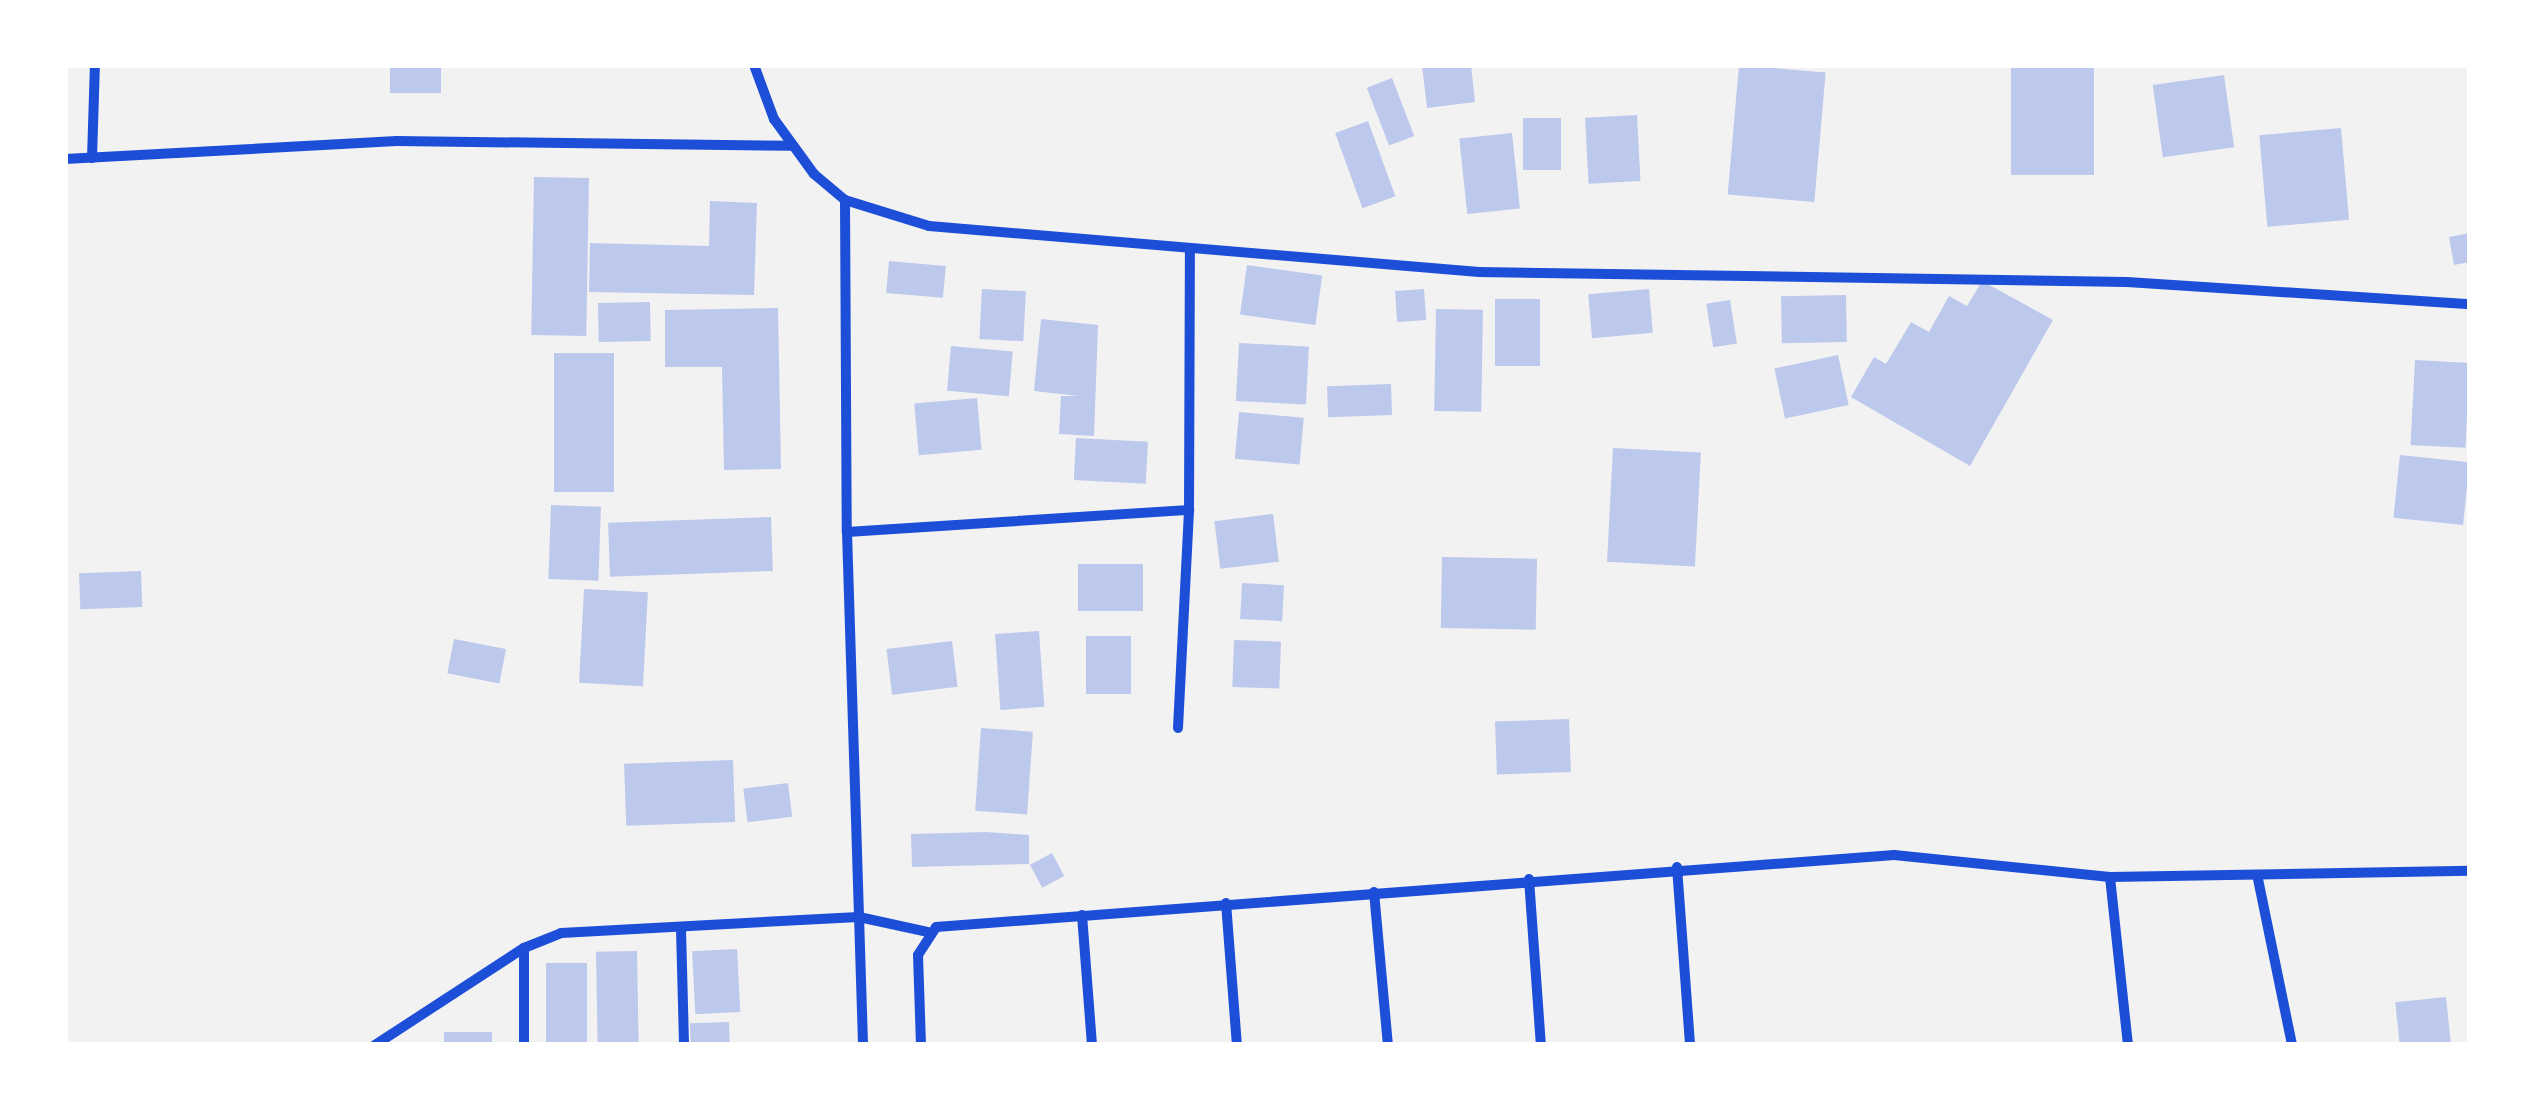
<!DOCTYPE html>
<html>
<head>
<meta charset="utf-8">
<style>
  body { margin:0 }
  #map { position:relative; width:2535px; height:1110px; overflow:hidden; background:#f2f2f2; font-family:"Golos Text",sans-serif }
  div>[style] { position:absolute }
  .building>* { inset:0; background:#bdc9ec; transform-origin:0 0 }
  .minor>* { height:10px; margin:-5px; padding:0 5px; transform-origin:5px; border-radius:5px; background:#1d4ed8 }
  span { translate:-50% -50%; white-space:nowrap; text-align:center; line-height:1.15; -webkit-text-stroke:10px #fff; paint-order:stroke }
  .frame { position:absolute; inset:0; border:68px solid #fff; pointer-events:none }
</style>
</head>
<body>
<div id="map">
  <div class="building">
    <i style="left:390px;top:65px;width:51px;height:28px"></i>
    <i style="clip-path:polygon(1422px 65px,1471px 65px,1475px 102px,1427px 108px)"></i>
    <i style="left:1739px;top:65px;width:87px;height:130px;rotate:5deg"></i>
    <i style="left:2011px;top:65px;width:83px;height:110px"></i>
    <i style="left:2224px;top:75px;width:73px;height:72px;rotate:82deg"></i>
    <i style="left:1392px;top:78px;width:62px;height:27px;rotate:69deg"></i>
    <i style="left:1637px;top:115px;width:66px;height:52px;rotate:87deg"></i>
    <i style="left:1523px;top:118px;width:38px;height:52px"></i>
    <i style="left:1368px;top:121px;width:80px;height:35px;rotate:70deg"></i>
    <i style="left:2341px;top:128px;width:92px;height:82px;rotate:85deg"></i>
    <i style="left:1512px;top:133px;width:76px;height:53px;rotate:84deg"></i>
    <i style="left:534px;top:177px;width:55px;height:158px;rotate:1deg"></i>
    <i style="clip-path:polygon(710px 201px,757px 203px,754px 295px,589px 292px,590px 243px,709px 246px)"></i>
    <i style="clip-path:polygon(2470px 233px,2470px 262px,2454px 265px,2449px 237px)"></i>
    <i style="left:889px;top:261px;width:57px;height:32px;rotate:5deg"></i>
    <i style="left:1247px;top:265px;width:76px;height:50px;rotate:8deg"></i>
    <i style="clip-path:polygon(1982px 281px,2053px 320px,1970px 466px,1851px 397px,1874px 357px,1886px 364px,1911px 322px,1929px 332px,1949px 296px,1967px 306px)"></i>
    <i style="left:982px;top:289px;width:44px;height:50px;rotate:3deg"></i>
    <i style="left:1424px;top:289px;width:31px;height:29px;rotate:86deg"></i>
    <i style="left:1649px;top:289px;width:44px;height:61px;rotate:85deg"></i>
    <i style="left:1846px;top:295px;width:47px;height:65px;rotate:89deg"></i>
    <i style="left:1495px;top:299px;width:45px;height:67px"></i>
    <i style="left:1730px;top:300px;width:44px;height:24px;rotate:81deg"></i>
    <i style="left:650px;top:302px;width:39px;height:52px;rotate:89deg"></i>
    <i style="clip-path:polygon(778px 308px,781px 469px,724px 470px,722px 367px,665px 367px,665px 310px)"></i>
    <i style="left:1436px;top:309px;width:47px;height:102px;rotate:1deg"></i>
    <i style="clip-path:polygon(1041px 319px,1098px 325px,1094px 436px,1059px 434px,1061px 396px,1079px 396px,1034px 391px)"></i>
    <i style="left:1239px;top:343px;width:70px;height:58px;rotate:3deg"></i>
    <i style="left:951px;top:346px;width:62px;height:45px;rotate:5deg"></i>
    <i style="left:554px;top:353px;width:60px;height:139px"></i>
    <i style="left:1838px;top:355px;width:51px;height:65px;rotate:78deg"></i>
    <i style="left:2415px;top:360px;width:55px;height:85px;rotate:3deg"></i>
    <i style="left:1391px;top:384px;width:31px;height:64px;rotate:88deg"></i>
    <i style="left:977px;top:398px;width:52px;height:63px;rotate:85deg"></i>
    <i style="left:1239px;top:412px;width:65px;height:47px;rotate:5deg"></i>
    <i style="left:1076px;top:438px;width:72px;height:42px;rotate:3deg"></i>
    <i style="left:1613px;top:448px;width:88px;height:114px;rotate:3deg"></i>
    <i style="left:2400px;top:455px;width:70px;height:63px;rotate:6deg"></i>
    <i style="left:551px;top:505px;width:50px;height:74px;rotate:2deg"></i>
    <i style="left:1273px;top:514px;width:48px;height:59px;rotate:83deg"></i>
    <i style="left:771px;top:517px;width:54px;height:163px;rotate:88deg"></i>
    <i style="left:1442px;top:557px;width:95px;height:71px;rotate:1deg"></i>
    <i style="left:1078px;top:564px;width:65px;height:47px"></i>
    <i style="left:141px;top:571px;width:36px;height:62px;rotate:88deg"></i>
    <i style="left:1242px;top:583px;width:42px;height:36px;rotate:3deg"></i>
    <i style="left:584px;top:589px;width:64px;height:94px;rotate:3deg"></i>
    <i style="left:1039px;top:631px;width:76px;height:44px;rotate:86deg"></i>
    <i style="left:1086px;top:636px;width:45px;height:58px"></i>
    <i style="left:454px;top:639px;width:53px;height:35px;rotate:11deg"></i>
    <i style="left:1234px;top:640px;width:47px;height:47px;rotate:2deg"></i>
    <i style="left:952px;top:641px;width:46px;height:66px;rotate:83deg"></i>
    <i style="left:1569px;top:719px;width:53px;height:74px;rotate:88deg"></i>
    <i style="left:981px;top:728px;width:52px;height:83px;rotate:4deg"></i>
    <i style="left:733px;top:760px;width:62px;height:109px;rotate:88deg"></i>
    <i style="left:788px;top:783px;width:34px;height:45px;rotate:83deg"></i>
    <i style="clip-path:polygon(986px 832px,1029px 835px,1029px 864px,912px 867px,911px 834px)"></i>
    <i style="left:1052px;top:853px;width:26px;height:25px;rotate:62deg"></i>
    <i style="left:737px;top:949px;width:63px;height:45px;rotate:87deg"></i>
    <i style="left:637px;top:951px;width:94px;height:41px;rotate:89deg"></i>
    <i style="left:546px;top:963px;width:41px;height:82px"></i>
    <i style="left:2446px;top:997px;width:48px;height:51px;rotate:84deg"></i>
    <i style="left:729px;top:1022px;width:23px;height:39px;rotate:88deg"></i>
    <i style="left:444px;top:1032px;width:48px;height:13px"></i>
  </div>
  <div class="minor">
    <i style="left:754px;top:65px;width:58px;rotate:69.7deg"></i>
    <i style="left:774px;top:119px;width:68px;rotate:54deg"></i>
    <i style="left:814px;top:174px;width:40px;rotate:40deg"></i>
    <i style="left:845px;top:200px;width:88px;rotate:17.2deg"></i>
    <i style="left:929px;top:226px;width:552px;rotate:4.78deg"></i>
    <i style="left:1479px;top:272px;width:648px;rotate:0.88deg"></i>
    <i style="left:2127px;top:282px;width:344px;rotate:3.7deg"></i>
    <i style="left:92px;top:158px;width:93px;rotate:-88.2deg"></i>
    <i style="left:65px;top:159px;width:332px;rotate:-3.1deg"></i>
    <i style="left:397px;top:141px;width:395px;rotate:0.7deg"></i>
    <i style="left:845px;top:200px;width:332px;rotate:89.7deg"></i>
    <i style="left:847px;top:532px;width:513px;rotate:88.21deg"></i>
    <i style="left:847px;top:532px;width:343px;rotate:-3.7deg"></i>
    <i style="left:1178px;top:728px;width:218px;rotate:-87.1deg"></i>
    <i style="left:1189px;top:510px;width:261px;rotate:-89.8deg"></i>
    <i style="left:1677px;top:867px;width:178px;rotate:85.8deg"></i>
    <i style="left:2110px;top:877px;width:169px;rotate:83.9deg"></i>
    <i style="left:1529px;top:879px;width:166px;rotate:85.9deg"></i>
    <i style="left:2258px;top:879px;width:169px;rotate:78.4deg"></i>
    <i style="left:1374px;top:892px;width:154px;rotate:84.8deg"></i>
    <i style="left:1226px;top:903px;width:142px;rotate:85.6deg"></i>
    <i style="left:1082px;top:915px;width:130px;rotate:85.6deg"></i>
    <i style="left:681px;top:929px;width:116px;rotate:88.5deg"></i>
    <i style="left:524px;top:948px;width:97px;rotate:90deg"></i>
    <i style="left:375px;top:1045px;width:178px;rotate:-33.1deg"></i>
    <i style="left:524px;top:948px;width:40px;rotate:-22deg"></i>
    <i style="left:561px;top:933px;width:298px;rotate:-3.1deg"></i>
    <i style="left:859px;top:917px;width:71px;rotate:12.3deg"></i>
    <i style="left:921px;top:1045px;width:90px;rotate:-91.9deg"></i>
    <i style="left:918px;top:955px;width:33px;rotate:-57deg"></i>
    <i style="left:936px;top:927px;width:961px;rotate:-4.3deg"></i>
    <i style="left:1894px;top:855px;width:217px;rotate:5.8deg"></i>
    <i style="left:2110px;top:877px;width:360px;rotate:-1deg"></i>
  </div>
  <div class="frame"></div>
</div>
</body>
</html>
